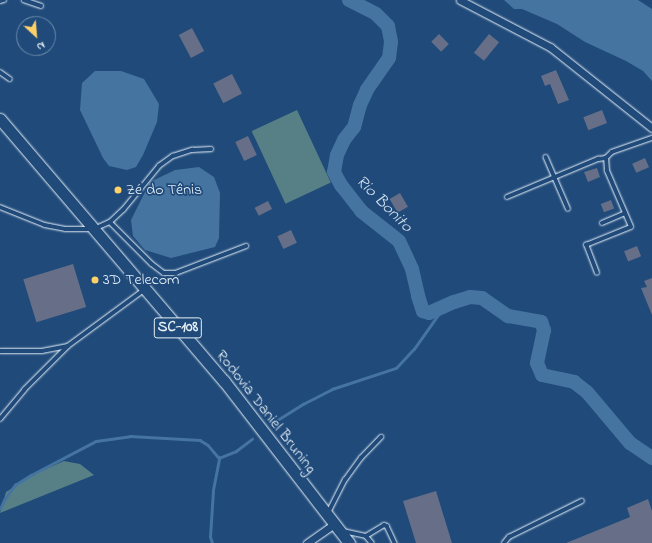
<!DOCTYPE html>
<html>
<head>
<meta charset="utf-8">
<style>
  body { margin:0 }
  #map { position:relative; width:652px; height:543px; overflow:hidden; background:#1f4a7a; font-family:"Indie Flower",sans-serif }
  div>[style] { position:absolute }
  .green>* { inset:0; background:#578086; transform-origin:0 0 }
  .water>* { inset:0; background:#4574a1 }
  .stream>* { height:2.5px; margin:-1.25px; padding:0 1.25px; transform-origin:1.25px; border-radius:1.25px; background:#4574a1 }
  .river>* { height:14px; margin:-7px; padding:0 7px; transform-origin:7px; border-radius:7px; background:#4574a1 }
  .building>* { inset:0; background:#666f87; transform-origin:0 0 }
  .roads { filter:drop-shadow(0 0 1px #e8f1f8) drop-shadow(0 0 1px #e8f1f8) }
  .service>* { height:3.5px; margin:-1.75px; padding:0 1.75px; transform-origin:1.75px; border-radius:1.75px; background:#1f4a7a }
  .minor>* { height:7px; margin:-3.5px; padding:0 3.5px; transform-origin:3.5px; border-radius:3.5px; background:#1f4a7a }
  .primary>* { height:11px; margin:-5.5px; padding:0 5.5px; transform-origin:5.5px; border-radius:5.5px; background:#1f4a7a }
  .dots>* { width:11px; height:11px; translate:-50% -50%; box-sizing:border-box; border:2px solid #1f4a7a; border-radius:50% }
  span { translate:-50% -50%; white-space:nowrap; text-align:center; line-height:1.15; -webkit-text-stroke:3.5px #1f4a7a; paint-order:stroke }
  .shield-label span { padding:1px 3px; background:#1f4a7a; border:1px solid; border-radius:3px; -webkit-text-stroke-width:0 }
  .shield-label { font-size:15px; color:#e8f1f8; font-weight:700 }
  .poi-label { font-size:16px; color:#e8f1f8 }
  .left { translate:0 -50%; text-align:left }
  .street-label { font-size:16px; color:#e8f1f8 }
  .water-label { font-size:17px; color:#d0deeb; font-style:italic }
  .north { position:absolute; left:16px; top:16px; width:40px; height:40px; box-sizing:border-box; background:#1f4a7a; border:1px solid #6f8dac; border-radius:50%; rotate:154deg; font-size:11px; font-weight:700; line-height:16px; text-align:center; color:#e8f1f8 }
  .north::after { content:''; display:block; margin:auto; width:14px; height:18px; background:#ffd166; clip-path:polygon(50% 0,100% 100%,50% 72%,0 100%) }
</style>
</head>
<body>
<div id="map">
  <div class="green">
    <i style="left:297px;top:110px;width:80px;height:50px;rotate:65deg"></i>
    <i style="clip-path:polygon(64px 461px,80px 464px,94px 475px,0 513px,6px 492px,37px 473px)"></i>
  </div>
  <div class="water">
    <i style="clip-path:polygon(504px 0,638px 0,652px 9px,652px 81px,643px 71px,626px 61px,585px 42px,557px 24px,522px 9px,514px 9px)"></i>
    <i style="clip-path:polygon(95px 71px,121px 71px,144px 79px,159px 104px,157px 122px,143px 155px,136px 167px,127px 170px,109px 166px,103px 158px,80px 110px,82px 83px)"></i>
    <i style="clip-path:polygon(199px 167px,214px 177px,220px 193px,219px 238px,215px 247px,171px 258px,145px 250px,133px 236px,131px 220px,150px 182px,175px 170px)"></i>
  </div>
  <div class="stream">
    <i style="left:271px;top:424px;width:38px;rotate:-32deg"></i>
    <i style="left:303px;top:404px;width:33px;rotate:-27deg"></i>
    <i style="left:332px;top:389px;width:67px;rotate:-18.2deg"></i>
    <i style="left:396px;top:368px;width:26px;rotate:-47deg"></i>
    <i style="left:414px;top:349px;width:42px;rotate:-54.8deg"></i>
    <i style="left:438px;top:315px;width:7px;rotate:-82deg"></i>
    <i style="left:219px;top:458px;width:18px;rotate:-22deg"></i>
    <i style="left:236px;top:451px;width:20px;rotate:-37deg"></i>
    <i style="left:0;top:509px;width:10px;rotate:-66deg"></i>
    <i style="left:4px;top:500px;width:19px;rotate:-54deg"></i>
    <i style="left:15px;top:485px;width:19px;rotate:-32deg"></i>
    <i style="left:31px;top:475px;width:73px;rotate:-27.6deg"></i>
    <i style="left:96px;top:441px;width:34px;rotate:-8deg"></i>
    <i style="left:130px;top:436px;width:70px;rotate:3.3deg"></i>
    <i style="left:200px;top:440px;width:9px;rotate:32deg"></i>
    <i style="left:208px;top:445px;width:17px;rotate:50deg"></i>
    <i style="left:212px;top:543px;width:6px;rotate:-108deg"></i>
    <i style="left:210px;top:537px;width:47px;rotate:-86.3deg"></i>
    <i style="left:213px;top:490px;width:33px;rotate:-79deg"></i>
  </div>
  <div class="river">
    <i style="left:349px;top:0;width:30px;rotate:27deg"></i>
    <i style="left:376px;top:14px;width:17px;rotate:45deg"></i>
    <i style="left:388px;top:26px;width:16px;rotate:79deg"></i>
    <i style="left:391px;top:42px;width:16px;rotate:97deg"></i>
    <i style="left:389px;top:58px;width:39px;rotate:125deg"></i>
    <i style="left:367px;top:90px;width:17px;rotate:115deg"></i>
    <i style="left:360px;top:105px;width:23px;rotate:105deg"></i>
    <i style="left:354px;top:127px;width:16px;rotate:128deg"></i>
    <i style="left:344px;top:140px;width:17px;rotate:115deg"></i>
    <i style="left:337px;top:155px;width:17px;rotate:100deg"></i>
    <i style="left:334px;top:172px;width:15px;rotate:62deg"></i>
    <i style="left:341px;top:185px;width:33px;rotate:52deg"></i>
    <i style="left:361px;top:211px;width:48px;rotate:38.3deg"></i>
    <i style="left:399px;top:241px;width:31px;rotate:65deg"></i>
    <i style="left:412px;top:269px;width:28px;rotate:77deg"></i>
    <i style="left:418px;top:296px;width:16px;rotate:72deg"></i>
    <i style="left:423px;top:311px;width:6px;rotate:18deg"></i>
    <i style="left:429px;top:313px;width:27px;rotate:-24deg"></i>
    <i style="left:454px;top:302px;width:17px;rotate:-17deg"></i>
    <i style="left:470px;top:297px;width:12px;rotate:5deg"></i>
    <i style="left:482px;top:298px;width:32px;rotate:35deg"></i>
    <i style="left:508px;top:316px;width:34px;rotate:10deg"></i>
    <i style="left:541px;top:322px;width:9px;rotate:69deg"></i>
    <i style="left:544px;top:330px;width:34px;rotate:102deg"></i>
    <i style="left:537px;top:363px;width:13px;rotate:67deg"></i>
    <i style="left:542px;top:375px;width:33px;rotate:12deg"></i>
    <i style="left:574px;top:382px;width:16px;rotate:38deg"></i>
    <i style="left:587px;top:392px;width:67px;rotate:49.9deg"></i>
    <i style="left:630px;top:443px;width:27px;rotate:34deg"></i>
  </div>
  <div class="building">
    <i style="left:192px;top:28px;width:26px;height:15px;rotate:62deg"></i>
    <i style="left:439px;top:34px;width:14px;height:11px;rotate:45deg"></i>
    <i style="left:489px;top:34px;width:13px;height:24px;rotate:39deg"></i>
    <i style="clip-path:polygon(556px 70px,569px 100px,558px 104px,550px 84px,545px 86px,541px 76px)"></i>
    <i style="left:232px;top:74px;width:22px;height:21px;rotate:63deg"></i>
    <i style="left:602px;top:110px;width:14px;height:20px;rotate:69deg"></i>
    <i style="left:248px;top:136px;width:21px;height:14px;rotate:65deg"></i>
    <i style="left:645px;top:158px;width:10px;height:14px;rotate:66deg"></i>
    <i style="clip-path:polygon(597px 168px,600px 177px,588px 182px,584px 172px)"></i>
    <i style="left:400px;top:193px;width:16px;height:12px;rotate:60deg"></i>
    <i style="left:611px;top:200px;width:9px;height:11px;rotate:69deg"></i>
    <i style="left:268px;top:201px;width:9px;height:15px;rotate:63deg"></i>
    <i style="left:291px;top:230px;width:14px;height:15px;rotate:65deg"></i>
    <i style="left:637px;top:246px;width:11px;height:14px;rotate:68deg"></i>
    <i style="left:73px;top:264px;width:45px;height:52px;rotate:73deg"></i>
    <i style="clip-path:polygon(652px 278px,652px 315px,641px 288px,647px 287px,644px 281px)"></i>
    <i style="clip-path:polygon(436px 491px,452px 543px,416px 543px,403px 501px)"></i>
    <i style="clip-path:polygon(648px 499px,652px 511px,652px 543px,566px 543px,630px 517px,627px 508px)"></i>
  </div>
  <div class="roads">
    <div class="service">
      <i style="left:24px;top:0;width:18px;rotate:19deg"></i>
      <i style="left:0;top:1px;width:4px;rotate:-14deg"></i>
      <i style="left:0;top:72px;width:12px;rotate:35deg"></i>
      <i style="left:546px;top:157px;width:56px;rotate:66.7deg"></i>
      <i style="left:507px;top:197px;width:99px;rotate:-22.7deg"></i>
      <i style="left:598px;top:159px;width:8px;rotate:-7deg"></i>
      <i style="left:0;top:207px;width:48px;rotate:21.8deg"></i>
      <i style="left:45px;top:225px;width:20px;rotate:11deg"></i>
      <i style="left:65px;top:229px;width:29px"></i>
      <i style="left:94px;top:229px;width:17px;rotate:-24deg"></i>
      <i style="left:110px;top:222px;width:59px;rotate:45deg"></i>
      <i style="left:152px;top:264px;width:15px;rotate:37deg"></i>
      <i style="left:164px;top:273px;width:12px"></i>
      <i style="left:176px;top:273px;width:75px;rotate:-21.1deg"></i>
      <i style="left:110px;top:222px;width:18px;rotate:-43deg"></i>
      <i style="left:123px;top:210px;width:57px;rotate:-50.7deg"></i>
      <i style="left:159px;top:166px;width:17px;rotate:-36deg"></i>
      <i style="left:173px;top:156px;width:20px;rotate:-18deg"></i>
      <i style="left:192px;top:150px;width:19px;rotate:-3deg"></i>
      <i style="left:602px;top:223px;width:25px;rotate:-23deg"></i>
      <i style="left:597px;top:273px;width:30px;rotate:-111deg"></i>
      <i style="left:586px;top:245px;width:48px;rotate:-21.8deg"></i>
      <i style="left:631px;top:227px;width:61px;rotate:-113.2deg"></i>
      <i style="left:607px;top:171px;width:13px;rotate:-94deg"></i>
      <i style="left:606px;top:158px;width:8px;rotate:-45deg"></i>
      <i style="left:612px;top:152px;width:42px;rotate:-19.3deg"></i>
      <i style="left:0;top:351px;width:42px"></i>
      <i style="left:42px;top:351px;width:26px;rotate:-11deg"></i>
      <i style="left:0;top:419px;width:38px;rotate:-50deg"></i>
      <i style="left:24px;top:390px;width:62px;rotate:-45deg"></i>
      <i style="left:68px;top:346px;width:94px;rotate:-36.4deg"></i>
      <i style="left:328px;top:513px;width:37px;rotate:-63deg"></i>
      <i style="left:345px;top:480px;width:27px;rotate:-54deg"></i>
      <i style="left:361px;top:458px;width:29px;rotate:-46deg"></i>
      <i style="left:343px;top:531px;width:24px;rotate:12deg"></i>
      <i style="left:366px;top:536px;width:9px;rotate:49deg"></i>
      <i style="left:366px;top:536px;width:21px;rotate:-31deg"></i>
      <i style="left:384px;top:525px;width:3px;rotate:18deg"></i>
      <i style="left:387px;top:526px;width:19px;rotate:65deg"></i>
      <i style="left:504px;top:543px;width:8px;rotate:-50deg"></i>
      <i style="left:509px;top:537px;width:81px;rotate:-26.3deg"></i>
    </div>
    <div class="minor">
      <i style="left:460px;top:0;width:102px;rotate:27.6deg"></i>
      <i style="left:550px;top:47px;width:130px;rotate:38.5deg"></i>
      <i style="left:307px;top:543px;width:33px;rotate:-35deg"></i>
    </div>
    <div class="primary">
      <i style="left:0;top:119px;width:345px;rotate:49.5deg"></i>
      <i style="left:224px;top:381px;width:205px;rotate:52.3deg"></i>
    </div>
  </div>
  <div class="dots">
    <i style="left:118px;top:190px;background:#ffd166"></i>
    <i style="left:95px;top:280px;background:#ffd166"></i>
  </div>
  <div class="shield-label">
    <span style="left:178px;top:328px">SC-108</span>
  </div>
  <div class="poi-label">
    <span class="left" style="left:126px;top:190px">Zé do Tênis</span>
    <span class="left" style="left:103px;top:280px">3D Telecom</span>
  </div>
  <div class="street-label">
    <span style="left:266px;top:412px;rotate:52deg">Rodovia Daniel Bruning</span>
  </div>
  <div class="water-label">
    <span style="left:384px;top:204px;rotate:45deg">Rio Bonito</span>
  </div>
  <div class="north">N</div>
</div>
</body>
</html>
